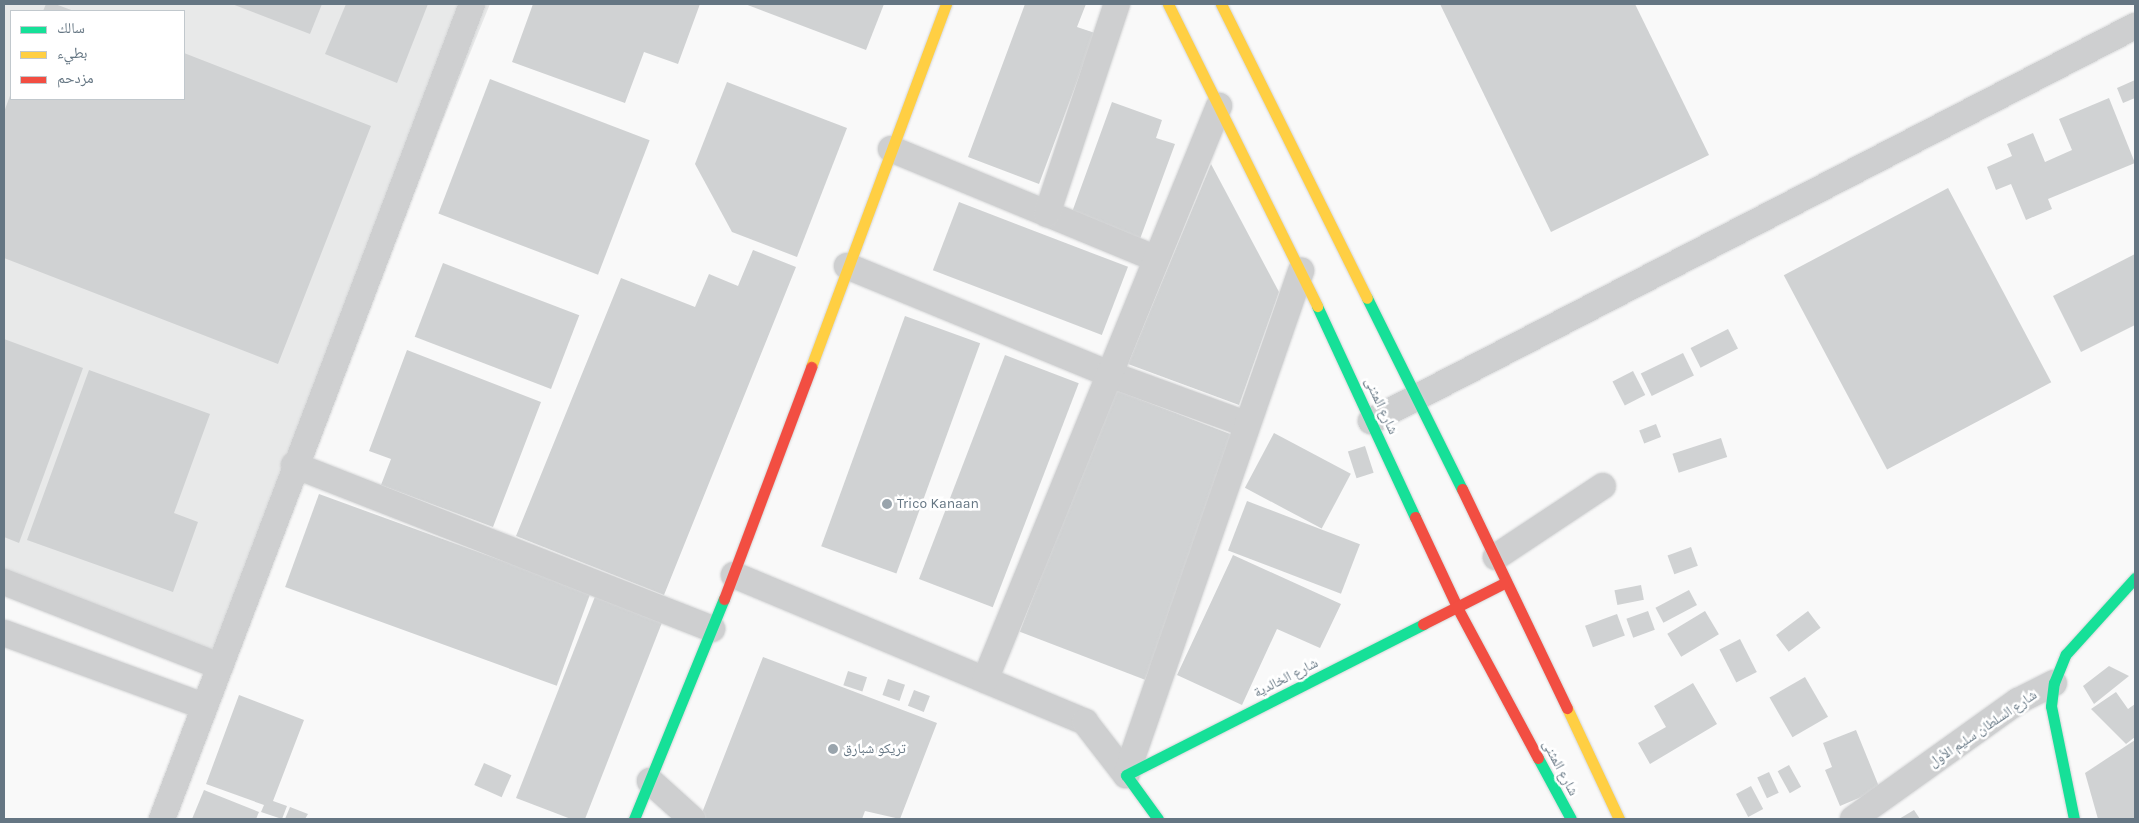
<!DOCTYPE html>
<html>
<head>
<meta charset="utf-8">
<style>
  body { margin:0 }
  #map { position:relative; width:2139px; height:823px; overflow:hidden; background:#f9f9f9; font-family:Karla,"Noto Naskh Arabic",sans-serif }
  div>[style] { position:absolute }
  .built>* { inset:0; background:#e8e9e9 }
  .building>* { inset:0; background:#d0d2d3; transform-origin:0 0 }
  .roads { filter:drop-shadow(0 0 1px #d5d6d7) drop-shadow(0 0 1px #d5d6d7) }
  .street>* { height:26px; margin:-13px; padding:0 13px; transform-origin:13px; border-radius:13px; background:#cecfd0 }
  .fast>* { height:11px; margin:-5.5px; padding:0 5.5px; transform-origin:5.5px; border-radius:5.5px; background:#16e098 }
  .slow>* { height:11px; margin:-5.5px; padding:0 5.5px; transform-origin:5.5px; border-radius:5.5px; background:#ffcf43 }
  .jam>* { height:11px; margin:-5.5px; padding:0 5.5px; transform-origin:5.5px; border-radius:5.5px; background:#f24e42 }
  .dots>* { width:14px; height:14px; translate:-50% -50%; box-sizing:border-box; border:2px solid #fff; border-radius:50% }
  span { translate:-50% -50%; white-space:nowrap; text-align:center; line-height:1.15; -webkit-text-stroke:5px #fff; paint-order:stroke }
  .street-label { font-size:14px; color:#657683 }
  .poi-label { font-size:14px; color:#657683 }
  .left { translate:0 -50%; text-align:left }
  .frame { position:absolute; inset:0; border:5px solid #657683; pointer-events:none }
  .legend { position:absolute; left:10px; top:10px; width:175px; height:90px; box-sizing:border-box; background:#fff; border:1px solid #c1c8cd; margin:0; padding:6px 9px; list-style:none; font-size:15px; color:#657683 }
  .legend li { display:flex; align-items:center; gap:10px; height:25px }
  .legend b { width:25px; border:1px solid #c1c8cd }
</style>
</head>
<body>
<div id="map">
  <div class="built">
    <i style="clip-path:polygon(evenodd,4px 4px,490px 4px,220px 666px,4px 582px,4px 4px,11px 11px,184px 11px,184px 99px,11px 99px,11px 11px)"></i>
  </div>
  <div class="building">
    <i style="clip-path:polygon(46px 4px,55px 4px,74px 11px,43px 11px)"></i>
    <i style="clip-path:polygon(232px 4px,322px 4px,310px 34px)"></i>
    <i style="clip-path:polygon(346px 4px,428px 4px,397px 83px,325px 54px)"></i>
    <i style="clip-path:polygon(533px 4px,700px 4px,678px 64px,644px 52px,625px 103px,512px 62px)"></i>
    <i style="clip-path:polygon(745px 4px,884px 4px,866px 50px)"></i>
    <i style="clip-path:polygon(1025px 4px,1086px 4px,1077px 27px,1095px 33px,1039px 184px,968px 157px)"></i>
    <i style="clip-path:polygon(1440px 4px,1635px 4px,1709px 155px,1551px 232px)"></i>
    <i style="clip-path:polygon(184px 53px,371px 126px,278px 364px,4px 258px,4px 112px,11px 93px,11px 99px,184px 99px)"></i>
    <i style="left:490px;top:79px;width:171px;height:144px;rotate:21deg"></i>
    <i style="clip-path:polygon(2135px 80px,2135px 98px,2123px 103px,2117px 88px)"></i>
    <i style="clip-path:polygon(727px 82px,847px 128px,797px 257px,732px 232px,695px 164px)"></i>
    <i style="clip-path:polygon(2109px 98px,2135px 163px,2048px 199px,2052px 209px,2026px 220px,2011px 184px,1996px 190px,1987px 167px,2012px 156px,2007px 144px,2033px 133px,2045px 162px,2072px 150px,2059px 119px)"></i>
    <i style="clip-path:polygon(1112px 102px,1162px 120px,1156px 138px,1175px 144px,1140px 239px,1071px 215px)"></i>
    <i style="clip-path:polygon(1211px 164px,1279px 292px,1239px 405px,1128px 364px)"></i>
    <i style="left:1948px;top:188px;width:220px;height:186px;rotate:62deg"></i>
    <i style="left:959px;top:202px;width:181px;height:73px;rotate:21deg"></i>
    <i style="clip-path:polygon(753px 250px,796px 267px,664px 595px,516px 536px,621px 278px,695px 307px,709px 274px,738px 286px)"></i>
    <i style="clip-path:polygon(2135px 254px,2135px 325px,2081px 352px,2053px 296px)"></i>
    <i style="left:443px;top:263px;width:146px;height:79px;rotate:21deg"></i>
    <i style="left:905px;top:316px;width:80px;height:245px;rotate:20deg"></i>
    <i style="left:1728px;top:329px;width:22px;height:42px;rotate:63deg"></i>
    <i style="clip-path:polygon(4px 339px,83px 368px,19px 543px,4px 537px)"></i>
    <i style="clip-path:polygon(407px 350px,541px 402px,493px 527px,381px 485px,391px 459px,369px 451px)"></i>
    <i style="left:1683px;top:353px;width:25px;height:47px;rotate:64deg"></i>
    <i style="left:1005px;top:355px;width:79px;height:240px;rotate:21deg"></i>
    <i style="clip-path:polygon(89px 370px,210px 414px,174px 513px,198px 522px,173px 592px,27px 540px)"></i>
    <i style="left:1633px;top:371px;width:27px;height:23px;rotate:63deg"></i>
    <i style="left:1113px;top:389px;width:134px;height:260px;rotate:21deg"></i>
    <i style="left:1656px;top:424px;width:14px;height:18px;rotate:69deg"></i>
    <i style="left:1274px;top:433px;width:87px;height:62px;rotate:28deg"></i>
    <i style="left:1721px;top:438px;width:20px;height:51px;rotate:72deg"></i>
    <i style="left:1365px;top:446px;width:28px;height:18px;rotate:72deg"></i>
    <i style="left:319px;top:494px;width:289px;height:99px;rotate:20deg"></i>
    <i style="left:1247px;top:501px;width:121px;height:53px;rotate:21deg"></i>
    <i style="left:1691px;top:547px;width:20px;height:25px;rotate:70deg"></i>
    <i style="clip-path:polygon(1233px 555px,1341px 604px,1320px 648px,1277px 629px,1242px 705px,1177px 675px)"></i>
    <i style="left:1641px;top:585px;width:15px;height:27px;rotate:79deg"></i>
    <i style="left:1689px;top:590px;width:17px;height:38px;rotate:62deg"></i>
    <i style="clip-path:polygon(596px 594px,663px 620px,585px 819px,571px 819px,516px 798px)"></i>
    <i style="left:1648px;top:611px;width:20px;height:23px;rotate:70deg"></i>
    <i style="left:1705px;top:611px;width:27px;height:44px;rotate:59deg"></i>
    <i style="left:1808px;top:611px;width:21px;height:40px;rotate:53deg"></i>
    <i style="left:1617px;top:614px;width:23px;height:34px;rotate:70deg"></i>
    <i style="left:1740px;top:639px;width:37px;height:23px;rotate:63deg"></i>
    <i style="clip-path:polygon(763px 657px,937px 723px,900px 819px,865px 811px,862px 819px,700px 818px)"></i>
    <i style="clip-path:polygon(2109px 666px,2129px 676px,2094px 704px,2083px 686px)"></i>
    <i style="left:848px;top:671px;width:20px;height:15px;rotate:18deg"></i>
    <i style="left:1805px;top:677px;width:46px;height:41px;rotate:60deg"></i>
    <i style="left:888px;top:679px;width:18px;height:17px;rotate:19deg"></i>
    <i style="clip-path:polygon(1693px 683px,1717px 724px,1650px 764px,1638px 743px,1666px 727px,1654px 706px)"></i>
    <i style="left:914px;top:690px;width:17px;height:17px;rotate:21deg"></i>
    <i style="clip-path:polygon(2116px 692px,2128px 709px,2135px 704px,2135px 737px,2126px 744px,2091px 709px)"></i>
    <i style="clip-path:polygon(239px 695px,304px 720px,273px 801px,287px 806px,282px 819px,261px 812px,264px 805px,206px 784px)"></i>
    <i style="clip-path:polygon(1856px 730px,1880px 789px,1840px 806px,1825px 770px,1832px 767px,1823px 743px)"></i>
    <i style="clip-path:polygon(2135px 740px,2135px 819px,2098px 819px,2085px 773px)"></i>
    <i style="left:484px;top:763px;width:30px;height:24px;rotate:24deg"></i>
    <i style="left:1789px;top:765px;width:25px;height:13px;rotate:61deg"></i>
    <i style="left:1769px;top:772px;width:23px;height:13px;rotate:65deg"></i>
    <i style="left:1751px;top:786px;width:26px;height:17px;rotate:62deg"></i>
    <i style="clip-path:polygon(204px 790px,259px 812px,256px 819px,192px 819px)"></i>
    <i style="clip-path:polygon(290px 807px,308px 814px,305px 819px,285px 819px)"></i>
    <i style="clip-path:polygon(1914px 810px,1920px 819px,1899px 819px)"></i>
  </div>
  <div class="roads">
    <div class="street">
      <i style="left:891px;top:149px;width:287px;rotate:22.5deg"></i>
      <i style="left:1047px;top:214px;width:221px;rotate:-71.6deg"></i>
      <i style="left:847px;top:266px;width:283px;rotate:22.4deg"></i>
      <i style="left:1109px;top:374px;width:146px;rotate:20.1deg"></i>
      <i style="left:1371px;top:421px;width:860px;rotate:-27.34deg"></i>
      <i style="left:294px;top:465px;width:449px;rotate:21.4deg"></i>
      <i style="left:1496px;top:557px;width:128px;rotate:-33.6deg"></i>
      <i style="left:734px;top:575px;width:381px;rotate:22.7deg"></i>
      <i style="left:1085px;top:722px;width:67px;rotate:52.3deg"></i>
      <i style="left:4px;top:582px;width:232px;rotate:21.3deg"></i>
      <i style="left:4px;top:633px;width:213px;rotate:20.1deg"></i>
      <i style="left:985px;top:680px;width:620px;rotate:-67.82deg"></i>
      <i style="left:1126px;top:775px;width:534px;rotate:-70.85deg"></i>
      <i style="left:650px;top:781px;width:57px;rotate:42.1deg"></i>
      <i style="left:162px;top:819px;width:872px;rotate:-69.17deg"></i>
      <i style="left:1853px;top:819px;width:203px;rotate:-35.6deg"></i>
      <i style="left:2018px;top:701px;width:40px;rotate:-26.6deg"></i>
    </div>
    <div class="fast">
      <i style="left:1367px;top:298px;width:213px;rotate:63.6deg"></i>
      <i style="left:1317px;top:306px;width:233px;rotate:65.1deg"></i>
      <i style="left:1538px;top:758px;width:69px;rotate:61.6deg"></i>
      <i style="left:634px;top:819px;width:238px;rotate:-67.8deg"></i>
      <i style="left:1158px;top:819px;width:54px;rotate:-126deg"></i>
      <i style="left:1126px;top:775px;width:333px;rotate:-26.9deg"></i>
      <i style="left:2074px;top:819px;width:115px;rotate:-101.5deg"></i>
      <i style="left:2051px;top:706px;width:23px;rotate:-83deg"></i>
      <i style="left:2054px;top:683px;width:31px;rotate:-68deg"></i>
      <i style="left:2066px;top:654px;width:103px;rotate:-47.8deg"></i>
    </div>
    <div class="slow">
      <i style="left:1168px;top:4px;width:337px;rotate:63.7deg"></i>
      <i style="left:1221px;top:4px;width:328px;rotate:63.6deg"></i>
      <i style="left:811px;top:367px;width:387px;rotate:-69.6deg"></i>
      <i style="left:1567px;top:708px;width:123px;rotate:64.9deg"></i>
    </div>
    <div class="jam">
      <i style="left:1462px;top:489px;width:243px;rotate:64.4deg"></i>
      <i style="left:1415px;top:517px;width:102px;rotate:64.9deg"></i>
      <i style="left:1458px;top:609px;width:169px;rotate:61.8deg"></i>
      <i style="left:724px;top:599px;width:248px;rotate:-69.4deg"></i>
      <i style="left:1423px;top:624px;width:93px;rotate:-26.8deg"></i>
    </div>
  </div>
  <div class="dots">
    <i style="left:887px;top:504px;background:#99a4ac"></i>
    <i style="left:833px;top:749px;background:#99a4ac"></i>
  </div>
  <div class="street-label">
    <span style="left:1381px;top:406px;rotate:65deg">شارع المثنى</span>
    <span style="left:1286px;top:678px;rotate:-27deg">شارع الخالدية</span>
    <span style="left:1983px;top:729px;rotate:-34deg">شارع السلطان سليم الأول</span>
    <span style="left:1560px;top:768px;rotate:62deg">شارع المثنى</span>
  </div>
  <div class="poi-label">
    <span class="left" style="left:897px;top:504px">Trico Kanaan</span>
    <span class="left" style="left:843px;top:749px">تريكو شبارق</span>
  </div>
  <div class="frame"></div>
  <ul class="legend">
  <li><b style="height:6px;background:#16e098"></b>سالك</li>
  <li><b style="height:6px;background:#ffcf43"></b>بطيء</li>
  <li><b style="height:6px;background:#f24e42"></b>مزدحم</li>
  </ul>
</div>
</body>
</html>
